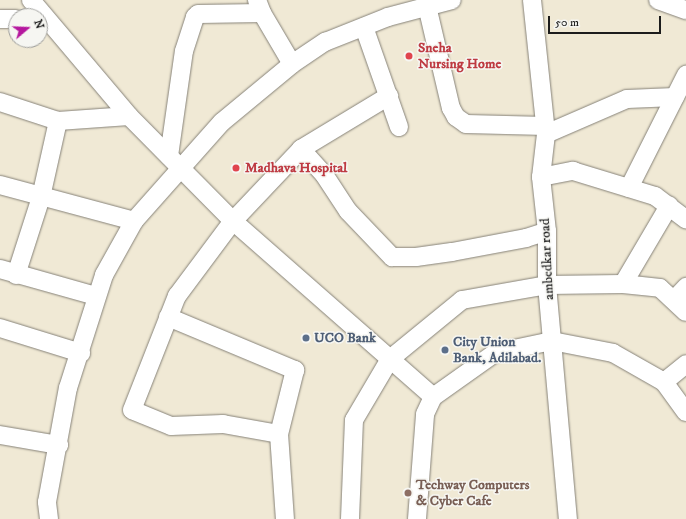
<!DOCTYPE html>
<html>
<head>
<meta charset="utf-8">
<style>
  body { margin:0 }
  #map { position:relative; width:686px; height:519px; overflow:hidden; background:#f0e9d5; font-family:"IM FELL DW Pica",serif }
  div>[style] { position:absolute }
  .roads { filter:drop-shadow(0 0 1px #868278) drop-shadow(0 0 1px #868278) }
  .minor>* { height:18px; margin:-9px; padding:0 9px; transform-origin:9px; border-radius:9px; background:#fff }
  .dots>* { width:11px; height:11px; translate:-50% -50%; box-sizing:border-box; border:2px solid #f6f6f2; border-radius:50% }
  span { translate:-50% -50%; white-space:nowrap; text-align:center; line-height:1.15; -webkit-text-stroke:3px #f6f6f2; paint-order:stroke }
  .health-label { font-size:14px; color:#be3a42; font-weight:700 }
  .left { translate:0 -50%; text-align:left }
  .street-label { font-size:14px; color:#1c1c1c }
  .service-label { font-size:14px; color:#4e5e75; font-weight:700 }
  .education-label { font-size:14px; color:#785e54; font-weight:700 }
  .north { position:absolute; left:8px; top:8px; width:40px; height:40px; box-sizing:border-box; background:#f6f6f2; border:1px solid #9f9f9c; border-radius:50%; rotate:71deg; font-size:11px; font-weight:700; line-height:16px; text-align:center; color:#1c1c1c }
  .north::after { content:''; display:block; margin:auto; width:14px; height:18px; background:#b5179e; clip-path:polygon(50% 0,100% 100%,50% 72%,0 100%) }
  .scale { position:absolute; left:548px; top:16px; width:113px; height:18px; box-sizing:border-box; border:2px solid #1c1c1c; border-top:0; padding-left:5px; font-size:12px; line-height:14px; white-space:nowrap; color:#1c1c1c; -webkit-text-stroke:3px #f6f6f2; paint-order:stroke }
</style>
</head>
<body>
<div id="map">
  <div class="roads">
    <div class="minor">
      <i style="left:31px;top:0;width:152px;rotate:49.8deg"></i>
      <i style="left:129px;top:116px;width:148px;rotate:45.3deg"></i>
      <i style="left:233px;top:221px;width:266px;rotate:41.3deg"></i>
      <i style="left:257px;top:0;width:14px;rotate:69deg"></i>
      <i style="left:262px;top:13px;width:59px;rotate:59.5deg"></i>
      <i style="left:532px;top:0;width:135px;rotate:84deg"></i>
      <i style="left:546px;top:134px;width:43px;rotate:96.6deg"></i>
      <i style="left:541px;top:177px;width:54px;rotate:83.7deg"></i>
      <i style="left:547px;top:231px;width:54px;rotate:90deg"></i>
      <i style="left:547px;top:285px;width:235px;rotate:84.9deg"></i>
      <i style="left:658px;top:0;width:30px;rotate:20deg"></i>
      <i style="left:427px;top:6px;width:105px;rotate:76.8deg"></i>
      <i style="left:451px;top:108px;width:10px;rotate:61deg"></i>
      <i style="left:456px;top:117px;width:12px;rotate:35deg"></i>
      <i style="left:466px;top:124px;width:80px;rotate:1.4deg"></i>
      <i style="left:0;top:19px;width:16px"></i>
      <i style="left:364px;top:27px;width:106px;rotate:70.7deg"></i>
      <i style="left:0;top:102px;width:61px;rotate:18.1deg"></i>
      <i style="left:58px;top:121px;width:71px;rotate:-4deg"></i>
      <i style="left:546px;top:134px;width:88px;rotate:-23.4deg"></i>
      <i style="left:627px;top:99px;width:48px;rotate:-2.4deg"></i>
      <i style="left:301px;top:149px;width:36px;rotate:48deg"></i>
      <i style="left:325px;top:176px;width:42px;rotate:56.7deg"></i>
      <i style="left:348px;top:211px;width:64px;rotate:46.3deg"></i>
      <i style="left:392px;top:257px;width:24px"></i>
      <i style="left:416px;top:257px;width:36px;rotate:-8deg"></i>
      <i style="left:452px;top:252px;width:75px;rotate:-10.7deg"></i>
      <i style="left:526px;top:238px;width:22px;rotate:-18deg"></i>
      <i style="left:169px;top:156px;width:106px;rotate:-81.9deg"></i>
      <i style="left:184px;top:51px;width:36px;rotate:-72deg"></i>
      <i style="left:195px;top:17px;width:4px;rotate:-45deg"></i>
      <i style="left:198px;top:14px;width:64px;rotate:-0.9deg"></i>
      <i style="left:541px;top:177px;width:33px;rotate:-11deg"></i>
      <i style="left:573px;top:171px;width:86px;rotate:17deg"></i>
      <i style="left:655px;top:196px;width:39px;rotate:37deg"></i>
      <i style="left:0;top:185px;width:139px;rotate:15deg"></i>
      <i style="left:629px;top:188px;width:127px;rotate:-63.2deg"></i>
      <i style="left:0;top:269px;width:100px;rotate:15.7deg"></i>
      <i style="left:16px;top:275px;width:82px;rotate:-72.2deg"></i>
      <i style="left:41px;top:197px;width:78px;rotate:-77.4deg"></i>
      <i style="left:623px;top:284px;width:91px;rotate:-59.5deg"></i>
      <i style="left:674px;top:300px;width:18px;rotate:-47deg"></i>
      <i style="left:168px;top:317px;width:138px;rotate:22.7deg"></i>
      <i style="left:295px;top:370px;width:66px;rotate:104deg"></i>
      <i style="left:279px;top:434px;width:85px;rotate:86deg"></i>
      <i style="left:0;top:328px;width:85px;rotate:17.2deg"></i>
      <i style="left:664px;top:382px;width:28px;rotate:-39deg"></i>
      <i style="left:279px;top:434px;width:57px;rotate:-169.9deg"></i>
      <i style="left:223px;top:424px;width:52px;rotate:177.8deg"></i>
      <i style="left:171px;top:426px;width:42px;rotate:-157.7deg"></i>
      <i style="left:132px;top:410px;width:123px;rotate:-68.5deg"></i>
      <i style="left:177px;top:296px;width:94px;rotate:-53.3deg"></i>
      <i style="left:233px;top:221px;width:99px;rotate:-46.6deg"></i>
      <i style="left:301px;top:149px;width:103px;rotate:-31.1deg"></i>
      <i style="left:0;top:435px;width:60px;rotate:9.6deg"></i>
      <i style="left:49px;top:519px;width:17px;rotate:-97deg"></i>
      <i style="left:47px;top:502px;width:116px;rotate:-79.6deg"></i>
      <i style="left:68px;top:388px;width:119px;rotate:-72.3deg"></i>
      <i style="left:104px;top:275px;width:62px;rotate:-60.9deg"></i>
      <i style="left:134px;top:221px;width:132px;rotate:-48.4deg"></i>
      <i style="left:222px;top:122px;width:91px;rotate:-39.6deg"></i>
      <i style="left:292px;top:64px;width:40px;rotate:-34deg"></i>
      <i style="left:325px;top:42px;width:68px;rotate:-21.6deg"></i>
      <i style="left:388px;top:17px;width:66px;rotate:-14.9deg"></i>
      <i style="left:350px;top:519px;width:99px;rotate:-87.7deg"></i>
      <i style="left:354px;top:420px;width:71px;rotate:-59.5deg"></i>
      <i style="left:390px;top:359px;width:93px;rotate:-39.3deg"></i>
      <i style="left:462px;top:300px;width:86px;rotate:-10deg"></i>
      <i style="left:547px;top:285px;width:76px;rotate:-0.8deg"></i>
      <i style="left:623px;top:284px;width:37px;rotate:6deg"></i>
      <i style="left:660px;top:288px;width:35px;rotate:43deg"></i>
      <i style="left:417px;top:519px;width:105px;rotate:-85.6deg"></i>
      <i style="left:425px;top:414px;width:19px;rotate:-65deg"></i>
      <i style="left:433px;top:397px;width:76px;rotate:-35.4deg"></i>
      <i style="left:495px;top:353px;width:58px;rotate:-11.9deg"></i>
      <i style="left:552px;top:341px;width:62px;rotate:11.1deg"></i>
      <i style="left:613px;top:353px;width:59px;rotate:29.6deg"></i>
      <i style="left:664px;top:382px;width:37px;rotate:54deg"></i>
    </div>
  </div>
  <div class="dots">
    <i style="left:409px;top:56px;background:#e0444e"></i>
    <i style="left:236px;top:168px;background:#e0444e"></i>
    <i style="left:306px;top:338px;background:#5c6f8a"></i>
    <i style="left:445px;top:350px;background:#5c6f8a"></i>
    <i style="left:408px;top:493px;background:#8d6e63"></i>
  </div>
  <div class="health-label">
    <span class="left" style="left:418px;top:56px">Sneha<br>Nursing Home</span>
    <span class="left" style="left:245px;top:168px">Madhava Hospital</span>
  </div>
  <div class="street-label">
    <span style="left:547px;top:259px;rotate:-93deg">ambedkar road</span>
  </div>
  <div class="service-label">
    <span class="left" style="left:314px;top:338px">UCO Bank</span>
    <span class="left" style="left:453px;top:350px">City Union<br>Bank, Adilabad.</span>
  </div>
  <div class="education-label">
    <span class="left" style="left:416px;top:493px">Techway Computers<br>&amp; Cyber Cafe</span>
  </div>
  <div class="north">N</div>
  <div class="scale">50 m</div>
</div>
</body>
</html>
